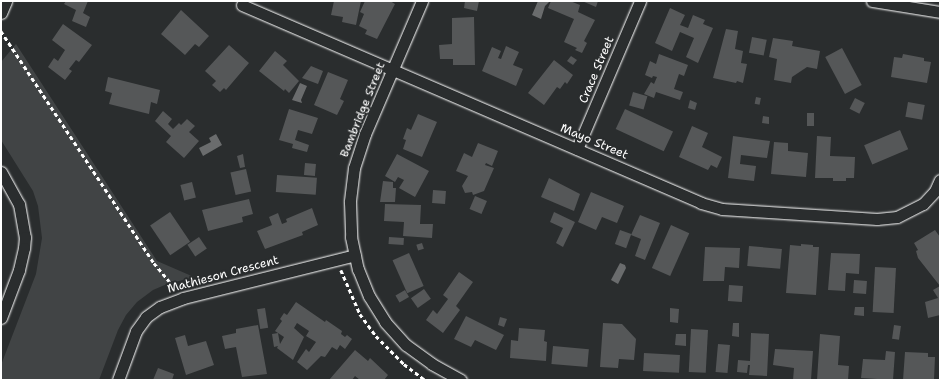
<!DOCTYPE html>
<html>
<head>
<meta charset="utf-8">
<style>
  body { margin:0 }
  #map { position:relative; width:941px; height:381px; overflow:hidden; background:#2a2d2e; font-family:"Shantell Sans",sans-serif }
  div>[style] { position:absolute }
  .green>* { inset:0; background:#414445 }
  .water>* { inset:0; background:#6a6c6d }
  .building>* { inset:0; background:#555758; transform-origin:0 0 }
  .path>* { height:2.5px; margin-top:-1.25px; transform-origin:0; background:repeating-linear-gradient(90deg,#fff 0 4px,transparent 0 7px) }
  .roads { filter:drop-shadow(0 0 1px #fff) drop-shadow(0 0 1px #fff) }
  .minor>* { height:11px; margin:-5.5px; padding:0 5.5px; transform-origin:5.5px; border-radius:5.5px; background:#2a2d2e }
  span { translate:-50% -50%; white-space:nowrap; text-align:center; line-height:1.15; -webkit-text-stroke:4px #2a2d2e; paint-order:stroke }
  .street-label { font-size:12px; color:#fff }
  .frame { position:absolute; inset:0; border:2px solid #fff; pointer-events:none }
</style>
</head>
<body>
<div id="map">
  <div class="green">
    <i style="clip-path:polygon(16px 44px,157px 261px,194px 277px,167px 284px,153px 290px,137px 302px,126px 315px,118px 330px,99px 380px,1px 380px,1px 365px,36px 274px,42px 238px,38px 206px,33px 191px,1px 140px,1px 62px)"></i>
  </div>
  <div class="water">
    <i style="clip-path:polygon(538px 1px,550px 1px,545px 6px,541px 19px,532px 15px)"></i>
    <i style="clip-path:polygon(300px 83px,307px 86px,301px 100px,302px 103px,292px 100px)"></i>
    <i style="clip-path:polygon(216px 134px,222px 145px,203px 156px,199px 148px,211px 142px,209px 138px)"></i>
    <i style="clip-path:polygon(620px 263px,625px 265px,626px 268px,618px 284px,611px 280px)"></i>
  </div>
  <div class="building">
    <i style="clip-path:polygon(66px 1px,88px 1px,83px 13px,90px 17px,86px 27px,72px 21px,76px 10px,64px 4px)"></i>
    <i style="clip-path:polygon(334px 1px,361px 1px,356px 25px,342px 22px,343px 17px,331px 15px)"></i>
    <i style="clip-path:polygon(365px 1px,390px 1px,395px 4px,377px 39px,365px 34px,367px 30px,359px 26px,364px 14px,360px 12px)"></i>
    <i style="clip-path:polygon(465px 1px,479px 1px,477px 11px,464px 8px)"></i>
    <i style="clip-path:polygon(551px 1px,570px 1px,580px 5px,578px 12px,595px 20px,584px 41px,587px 43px,582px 53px,575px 50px,577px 48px,564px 42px,574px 19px,548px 8px)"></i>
    <i style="clip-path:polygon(582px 1px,598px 1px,596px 7px)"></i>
    <i style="clip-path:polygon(670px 8px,685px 15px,680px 25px,688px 28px,693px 15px,705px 20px,703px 24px,713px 28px,698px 63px,686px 57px,694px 38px,680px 32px,672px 51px,655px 43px)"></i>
    <i style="clip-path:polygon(181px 10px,209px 36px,199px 47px,195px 44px,185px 55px,161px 34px)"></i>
    <i style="clip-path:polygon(474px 17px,475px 65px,453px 65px,453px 59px,440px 59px,439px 45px,452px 44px,452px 18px)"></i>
    <i style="clip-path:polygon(63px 24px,92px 45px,79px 62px,76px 60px,69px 69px,72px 71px,65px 80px,48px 67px,54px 58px,58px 61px,65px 50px,52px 40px)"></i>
    <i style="clip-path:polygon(726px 29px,738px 31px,735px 49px,743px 51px,741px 63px,747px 64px,743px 83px,737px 81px,736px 83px,713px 78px)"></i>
    <i style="left:752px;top:37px;width:15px;height:16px;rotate:11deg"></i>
    <i style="clip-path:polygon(773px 38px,793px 41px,792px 46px,820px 51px,817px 69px,807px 67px,792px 77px,791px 83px,774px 80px,777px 59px,769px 57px)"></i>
    <i style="clip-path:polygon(229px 45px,249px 63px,226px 90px,224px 88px,220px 92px,212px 85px,216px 81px,205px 71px)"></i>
    <i style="clip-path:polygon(506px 46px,519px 52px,513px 65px,523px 69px,516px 86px,482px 71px,492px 47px,501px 51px,498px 58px,501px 59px)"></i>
    <i style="left:842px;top:48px;width:42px;height:19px;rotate:62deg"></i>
    <i style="clip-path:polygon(275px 51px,287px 61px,283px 65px,299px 81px,289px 93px,285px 89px,284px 91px,259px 71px)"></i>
    <i style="clip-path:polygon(659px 54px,688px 65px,684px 76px,679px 74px,674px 89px,683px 92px,680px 100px,656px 92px,654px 98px,644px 94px,651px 82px,654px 84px,657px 77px,653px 76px,652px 78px,645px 75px,650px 61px,656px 64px)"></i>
    <i style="clip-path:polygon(903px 54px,924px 58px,924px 61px,931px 62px,927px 83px,891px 77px,894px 57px,902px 58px)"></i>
    <i style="clip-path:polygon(571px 56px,577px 60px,573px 65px,567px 61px)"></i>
    <i style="clip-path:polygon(554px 60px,573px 75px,567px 84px,565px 82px,560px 89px,557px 87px,544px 105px,528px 93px)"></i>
    <i style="clip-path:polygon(311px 66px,323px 71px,318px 84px,302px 78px)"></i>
    <i style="clip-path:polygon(328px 72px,348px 80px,340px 99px,344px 101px,337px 115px,314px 105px)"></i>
    <i style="clip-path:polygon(108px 77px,160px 90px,157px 104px,151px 102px,149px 114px,109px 104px,112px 93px,105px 91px)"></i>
    <i style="left:633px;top:92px;width:15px;height:14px;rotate:16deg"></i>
    <i style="left:756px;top:97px;width:5px;height:7px;rotate:11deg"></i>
    <i style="left:855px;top:98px;width:11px;height:12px;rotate:27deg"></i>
    <i style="clip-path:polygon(690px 100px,697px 103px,695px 110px,688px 108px)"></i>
    <i style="left:908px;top:102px;width:17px;height:15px;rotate:10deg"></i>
    <i style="clip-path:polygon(289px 109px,318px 118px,312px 134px,298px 130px,295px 140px,309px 145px,307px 152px,292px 148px,293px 144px,279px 140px)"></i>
    <i style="left:625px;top:109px;width:53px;height:22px;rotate:25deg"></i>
    <i style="clip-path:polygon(163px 111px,172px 119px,168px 124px,173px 129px,179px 123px,181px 125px,187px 119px,195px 126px,189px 132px,199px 141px,184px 158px,166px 142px,171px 136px,155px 121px)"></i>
    <i style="left:807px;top:113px;width:7px;height:13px"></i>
    <i style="clip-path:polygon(418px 114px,437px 122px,422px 157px,403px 149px,406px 140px,403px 139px,407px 128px,411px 130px)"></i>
    <i style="clip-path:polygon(763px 116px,769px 117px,769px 124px,762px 123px)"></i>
    <i style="clip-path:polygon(692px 126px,708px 133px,702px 147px,722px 157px,717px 168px,711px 165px,708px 170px,679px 157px)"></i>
    <i style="left:900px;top:130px;width:21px;height:39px;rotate:67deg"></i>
    <i style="clip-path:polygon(733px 136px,770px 141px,767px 158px,741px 155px,740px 164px,756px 166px,754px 181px,728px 178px)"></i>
    <i style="clip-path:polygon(817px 136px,831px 137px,830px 156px,855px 157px,854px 178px,846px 178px,846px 181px,833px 181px,833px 178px,815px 178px)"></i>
    <i style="clip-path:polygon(774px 142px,788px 143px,788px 151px,808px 153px,806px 177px,771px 174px)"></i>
    <i style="clip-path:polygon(478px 143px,498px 151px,492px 166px,486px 163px,485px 165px,494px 168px,484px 191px,473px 195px,472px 192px,465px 193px,462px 186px,468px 176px,456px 171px,464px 153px,472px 157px)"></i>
    <i style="clip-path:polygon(243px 154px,245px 167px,240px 168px,237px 156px)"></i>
    <i style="clip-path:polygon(397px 154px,429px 171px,415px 197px,399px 188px,404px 180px,398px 177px,395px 182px,385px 176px)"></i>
    <i style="left:305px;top:163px;width:11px;height:12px;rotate:5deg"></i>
    <i style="left:246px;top:169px;width:23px;height:16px;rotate:77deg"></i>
    <i style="left:277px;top:175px;width:40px;height:17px;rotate:4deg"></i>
    <i style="clip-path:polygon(549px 178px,580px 194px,574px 211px,541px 197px)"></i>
    <i style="clip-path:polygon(383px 181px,393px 182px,393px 188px,396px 188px,395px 202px,380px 202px)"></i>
    <i style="left:192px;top:182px;width:16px;height:12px;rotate:76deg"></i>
    <i style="left:433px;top:190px;width:13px;height:13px;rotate:4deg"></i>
    <i style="clip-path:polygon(591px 192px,624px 206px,617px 223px,602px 217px,596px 230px,578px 222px)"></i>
    <i style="left:475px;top:196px;width:13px;height:14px;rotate:23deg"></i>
    <i style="clip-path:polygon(249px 199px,253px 214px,242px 217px,243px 222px,208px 231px,202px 210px)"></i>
    <i style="clip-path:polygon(385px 204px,421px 205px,420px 224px,433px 224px,432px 238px,403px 236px,404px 222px,384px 221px)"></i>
    <i style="clip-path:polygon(312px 208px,318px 225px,302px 232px,303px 235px,265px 249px,257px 231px,272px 225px,269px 217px,278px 213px,282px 224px,287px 222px,286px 219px)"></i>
    <i style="left:170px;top:212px;width:36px;height:24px;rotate:56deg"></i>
    <i style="clip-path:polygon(554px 212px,575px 222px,563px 247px,556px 243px,563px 228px,550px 222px)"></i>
    <i style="clip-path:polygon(640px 215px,660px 223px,645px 260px,635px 256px,641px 239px,631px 235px)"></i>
    <i style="left:671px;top:225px;width:20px;height:47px;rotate:24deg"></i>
    <i style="left:620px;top:230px;width:12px;height:15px;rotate:20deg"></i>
    <i style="clip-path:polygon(935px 230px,940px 237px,940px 315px,928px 318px,925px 302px,938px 298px,933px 290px,940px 286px,918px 258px,916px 251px,918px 250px,914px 243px)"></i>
    <i style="left:199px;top:237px;width:14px;height:14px;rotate:56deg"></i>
    <i style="left:389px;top:237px;width:15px;height:7px;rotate:4deg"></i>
    <i style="left:422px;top:243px;width:6px;height:6px;rotate:72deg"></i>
    <i style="clip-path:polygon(801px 244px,813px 245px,813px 247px,819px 247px,816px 295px,786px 293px,790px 245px,801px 246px)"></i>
    <i style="left:749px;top:246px;width:33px;height:20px;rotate:5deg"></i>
    <i style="clip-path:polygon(705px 247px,740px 248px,739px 268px,725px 267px,724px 281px,703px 281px)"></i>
    <i style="left:409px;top:253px;width:36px;height:18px;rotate:66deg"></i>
    <i style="clip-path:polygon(831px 253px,860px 254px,859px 274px,846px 273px,845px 291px,828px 290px)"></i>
    <i style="left:875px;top:267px;width:21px;height:45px;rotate:3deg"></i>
    <i style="clip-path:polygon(459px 272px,473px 282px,456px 306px,460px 310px,443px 333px,426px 320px,433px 310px,437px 314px,448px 299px,443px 295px)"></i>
    <i style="left:854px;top:280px;width:13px;height:13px;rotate:4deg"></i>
    <i style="left:729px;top:285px;width:14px;height:16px;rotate:4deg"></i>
    <i style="left:424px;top:289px;width:12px;height:16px;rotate:55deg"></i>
    <i style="left:405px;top:290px;width:8px;height:11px;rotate:60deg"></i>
    <i style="clip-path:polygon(evenodd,296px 302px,325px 322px,326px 320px,342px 331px,341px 334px,345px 337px,347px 335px,352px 339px,345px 349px,340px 345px,337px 350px,332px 347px,325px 357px,321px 356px,307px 370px,297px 362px,306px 349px,309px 352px,316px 342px,306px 336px,309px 331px,297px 323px,294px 328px,304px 337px,293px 360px,277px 348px,278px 346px,274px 347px,272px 334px,278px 333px,275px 331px,282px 321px,280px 319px,284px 313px,287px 315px,296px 302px,278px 333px,284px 337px,280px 344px,278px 333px)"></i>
    <i style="clip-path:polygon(855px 307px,864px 307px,864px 316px,854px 315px)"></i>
    <i style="left:265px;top:308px;width:20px;height:8px;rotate:81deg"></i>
    <i style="clip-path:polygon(670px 308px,679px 309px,678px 323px,670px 322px)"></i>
    <i style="clip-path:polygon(466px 316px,504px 335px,496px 350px,475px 340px,471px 347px,454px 339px)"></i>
    <i style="clip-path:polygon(500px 317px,507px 319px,504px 327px,498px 325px)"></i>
    <i style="clip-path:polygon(603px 323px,622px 324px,636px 339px,634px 360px,619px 359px,618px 368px,600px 367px)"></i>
    <i style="clip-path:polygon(733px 323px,739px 323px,739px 337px,732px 336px)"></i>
    <i style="clip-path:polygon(258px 325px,267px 374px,242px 377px,236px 347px,225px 349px,222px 336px,236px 333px,236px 329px)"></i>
    <i style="left:894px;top:325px;width:7px;height:14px;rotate:8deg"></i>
    <i style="clip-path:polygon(519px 328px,545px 330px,544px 341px,547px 342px,546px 361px,510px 358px,511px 340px,518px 341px)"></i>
    <i style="left:691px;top:329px;width:17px;height:43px;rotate:3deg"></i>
    <i style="clip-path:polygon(751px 333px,769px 334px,767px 376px,749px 375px,750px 365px,748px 365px,747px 373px,737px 372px,738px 360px,750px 361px)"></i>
    <i style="clip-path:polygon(676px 334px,686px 334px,686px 346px,675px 345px)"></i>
    <i style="clip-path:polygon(820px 334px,840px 336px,838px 365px,849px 366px,848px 380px,817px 380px)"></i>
    <i style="clip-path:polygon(185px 335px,188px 346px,206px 341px,214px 365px,186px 375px,175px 338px)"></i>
    <i style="left:718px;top:344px;width:12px;height:28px;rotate:5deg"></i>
    <i style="left:553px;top:346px;width:36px;height:18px;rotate:5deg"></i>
    <i style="clip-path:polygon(775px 349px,813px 351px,811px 380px,793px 380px,794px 368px,773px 365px)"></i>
    <i style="clip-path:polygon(355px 350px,368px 361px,370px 358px,388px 375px,384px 380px,360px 380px,355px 376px,352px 380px,329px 380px)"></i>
    <i style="clip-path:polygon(886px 351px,895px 352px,893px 380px,861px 378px,863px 359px,885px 360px)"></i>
    <i style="clip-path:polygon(905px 352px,928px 353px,928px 357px,935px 357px,934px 380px,903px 380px)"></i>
    <i style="left:644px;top:353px;width:36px;height:18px;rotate:3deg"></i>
    <i style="clip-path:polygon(158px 368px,174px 374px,172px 380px,153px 380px)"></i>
  </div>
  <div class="path">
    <i style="left:1px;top:31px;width:278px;rotate:56.6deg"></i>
    <i style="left:154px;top:263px;width:34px;rotate:50deg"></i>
    <i style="left:341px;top:270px;width:48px;rotate:66.6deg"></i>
    <i style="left:360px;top:314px;width:27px;rotate:54deg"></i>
    <i style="left:376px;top:336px;width:40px;rotate:45deg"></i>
    <i style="left:404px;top:364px;width:26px;rotate:37deg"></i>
  </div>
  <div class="roads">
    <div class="minor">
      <i style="left:422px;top:1px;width:145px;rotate:113.2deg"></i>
      <i style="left:365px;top:134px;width:36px;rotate:108deg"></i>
      <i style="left:354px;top:168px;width:34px;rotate:97deg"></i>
      <i style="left:350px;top:202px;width:35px;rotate:88deg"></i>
      <i style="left:351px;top:237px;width:33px;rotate:78deg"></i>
      <i style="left:358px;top:269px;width:29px;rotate:68deg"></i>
      <i style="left:369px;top:296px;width:31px;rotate:58deg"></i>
      <i style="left:385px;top:322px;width:31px;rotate:48deg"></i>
      <i style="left:406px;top:345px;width:32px;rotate:36deg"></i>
      <i style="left:432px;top:364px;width:33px;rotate:29deg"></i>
      <i style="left:872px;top:1px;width:69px;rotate:9.2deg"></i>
      <i style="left:242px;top:5px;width:500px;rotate:23.3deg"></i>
      <i style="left:701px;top:203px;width:22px;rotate:16deg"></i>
      <i style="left:722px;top:209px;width:155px;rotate:3.7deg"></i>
      <i style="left:877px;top:219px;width:20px;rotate:-6deg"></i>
      <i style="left:897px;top:217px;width:29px;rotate:-27deg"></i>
      <i style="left:923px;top:204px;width:18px;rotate:-47deg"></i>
      <i style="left:935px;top:191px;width:12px;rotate:-66deg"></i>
      <i style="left:1px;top:13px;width:13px;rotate:-67deg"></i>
      <i style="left:577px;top:149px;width:161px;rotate:-66.9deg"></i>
      <i style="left:1px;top:172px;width:37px;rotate:61deg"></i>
      <i style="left:19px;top:204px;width:34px;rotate:80deg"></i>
      <i style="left:25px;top:237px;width:11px;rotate:95deg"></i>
      <i style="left:24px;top:248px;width:23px;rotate:103deg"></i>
      <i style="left:19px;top:270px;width:51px;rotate:110.6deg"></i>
      <i style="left:118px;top:380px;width:52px;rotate:-69.8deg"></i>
      <i style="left:136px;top:331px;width:17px;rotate:-54deg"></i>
      <i style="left:146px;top:317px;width:17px;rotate:-36deg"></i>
      <i style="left:160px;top:307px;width:25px;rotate:-21deg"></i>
      <i style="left:183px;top:298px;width:177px;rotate:-14deg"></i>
    </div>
  </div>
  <div class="street-label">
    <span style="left:597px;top:70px;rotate:-67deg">Crace Street</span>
    <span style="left:363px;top:110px;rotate:-68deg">Bambridge Street</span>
    <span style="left:594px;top:142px;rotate:23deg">Mayo Street</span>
    <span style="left:223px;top:275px;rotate:-15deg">Mathieson Crescent</span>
  </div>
  <div class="frame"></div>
</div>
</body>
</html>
